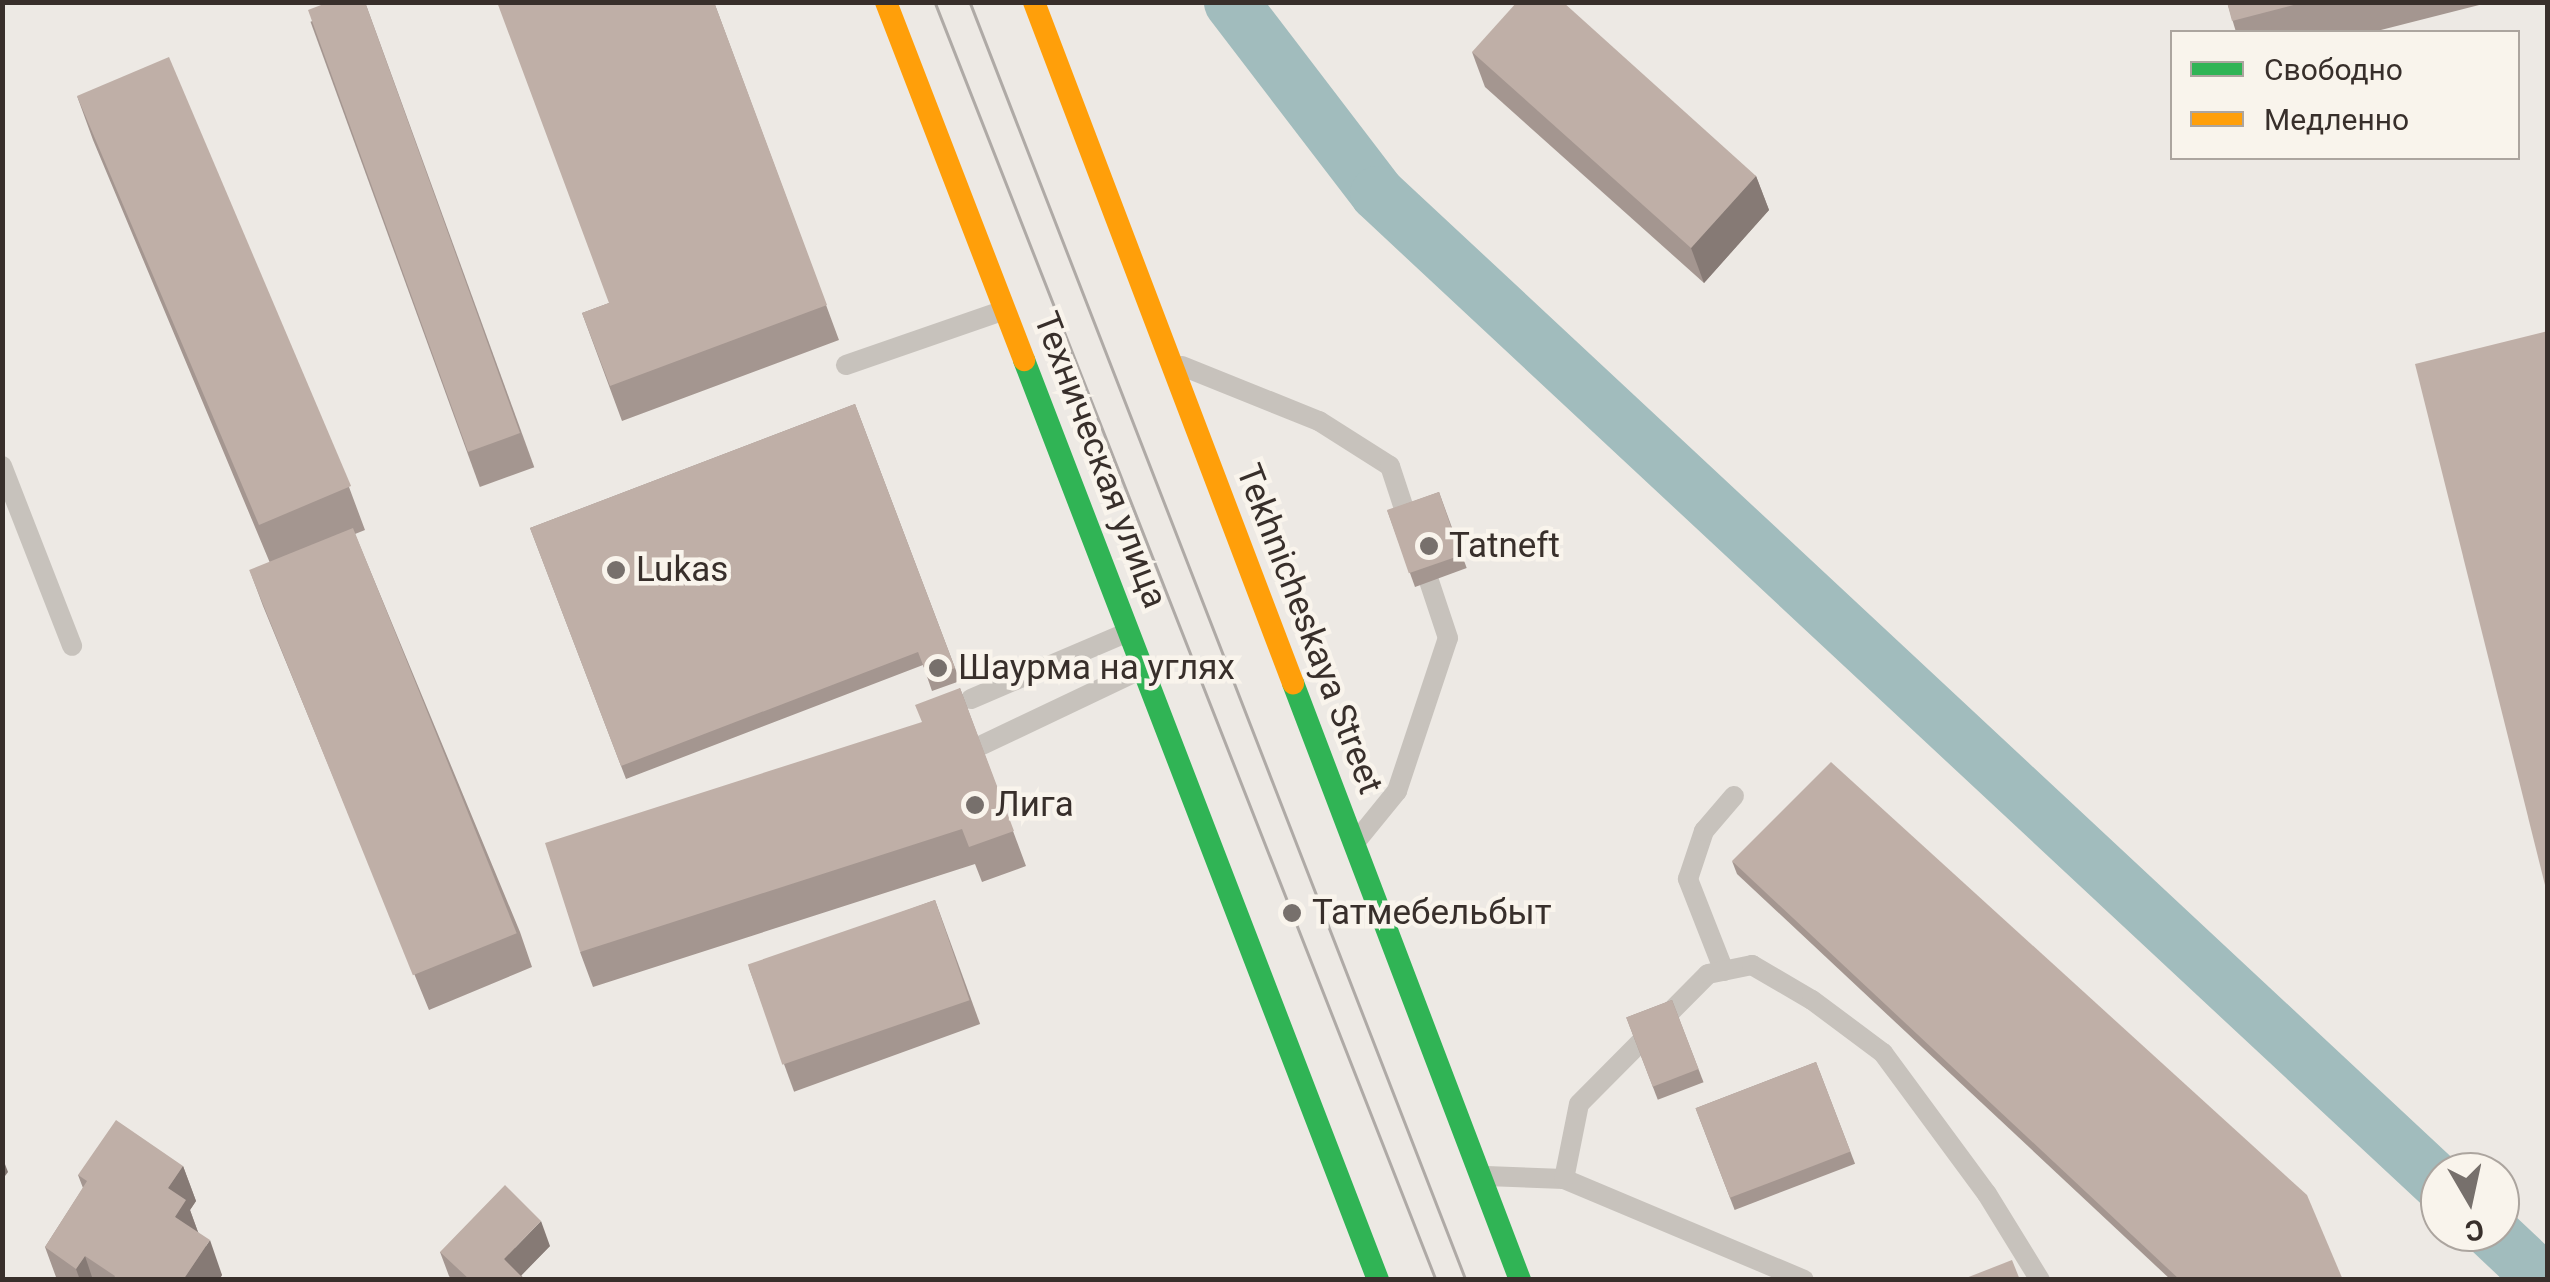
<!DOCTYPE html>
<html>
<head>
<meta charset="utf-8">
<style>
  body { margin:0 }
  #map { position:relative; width:2550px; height:1282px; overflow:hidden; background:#ede9e4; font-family:Roboto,sans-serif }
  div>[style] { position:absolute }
  .canal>* { height:55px; margin:-27.5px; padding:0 27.5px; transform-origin:27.5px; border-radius:27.5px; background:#a1bcbd }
  .lane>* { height:20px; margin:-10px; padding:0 10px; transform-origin:10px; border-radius:10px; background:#c7c2bc }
  .fast>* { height:22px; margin:-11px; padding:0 11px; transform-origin:11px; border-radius:11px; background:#30b455 }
  .slow>* { height:22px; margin:-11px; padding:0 11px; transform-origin:11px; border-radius:11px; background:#ff9f0a }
  .tram>* { height:2.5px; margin:-1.25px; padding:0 1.25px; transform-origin:1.25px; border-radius:1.25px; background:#afaaa6 }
  .wall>* { inset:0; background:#a49690; transform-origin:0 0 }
  .shaded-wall>* { inset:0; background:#867a75 }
  .building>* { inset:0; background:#bfafa7; transform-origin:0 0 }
  .dots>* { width:28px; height:28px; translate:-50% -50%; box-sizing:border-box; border:5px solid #f9f4ec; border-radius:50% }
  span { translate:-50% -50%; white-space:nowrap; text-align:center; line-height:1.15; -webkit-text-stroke:9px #f9f4ec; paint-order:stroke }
  .street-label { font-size:35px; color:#382f2b }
  .poi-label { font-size:35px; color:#382f2b }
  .left { translate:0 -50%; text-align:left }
  .frame { position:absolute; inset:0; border:5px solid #382f2b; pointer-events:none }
  .legend { position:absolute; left:2170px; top:30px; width:350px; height:130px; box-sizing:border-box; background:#f9f4ec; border:2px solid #aca59f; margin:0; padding:12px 18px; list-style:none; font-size:30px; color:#382f2b }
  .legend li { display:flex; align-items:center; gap:20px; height:50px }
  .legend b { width:50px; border:2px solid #aca59f }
  .north { position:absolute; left:2420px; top:1152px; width:100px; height:100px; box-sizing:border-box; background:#f9f4ec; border:2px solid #aca59f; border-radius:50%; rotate:171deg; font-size:28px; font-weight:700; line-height:40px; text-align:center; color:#382f2b }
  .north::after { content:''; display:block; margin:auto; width:35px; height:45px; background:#77706c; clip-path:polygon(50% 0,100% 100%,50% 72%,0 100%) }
</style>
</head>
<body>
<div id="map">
  <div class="canal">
    <i style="left:1231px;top:2px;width:240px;rotate:52.6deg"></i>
    <i style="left:1377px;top:193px;width:1453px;rotate:42.99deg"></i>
    <i style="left:2492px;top:1232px;width:70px;rotate:43.3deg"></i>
  </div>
  <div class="lane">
    <i style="left:846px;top:365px;width:168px;rotate:-19.1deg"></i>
    <i style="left:1182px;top:366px;width:148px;rotate:21.9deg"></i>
    <i style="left:1319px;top:421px;width:84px;rotate:32.4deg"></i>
    <i style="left:1390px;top:466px;width:64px;rotate:71.8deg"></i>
    <i style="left:2px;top:466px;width:193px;rotate:68.7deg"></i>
    <i style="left:971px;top:699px;width:168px;rotate:-23.1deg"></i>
    <i style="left:982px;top:745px;width:177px;rotate:-25.4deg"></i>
    <i style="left:1358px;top:839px;width:62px;rotate:-50.9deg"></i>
    <i style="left:1397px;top:791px;width:161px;rotate:-71.6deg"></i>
    <i style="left:1448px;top:638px;width:89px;rotate:-108.4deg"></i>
    <i style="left:1724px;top:971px;width:99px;rotate:-111.4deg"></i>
    <i style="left:1688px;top:879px;width:51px;rotate:-71.6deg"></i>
    <i style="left:1704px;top:831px;width:46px;rotate:-49.4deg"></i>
    <i style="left:1486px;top:1176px;width:78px;rotate:2.2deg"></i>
    <i style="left:1564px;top:1179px;width:260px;rotate:22.8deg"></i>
    <i style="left:1564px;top:1179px;width:76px;rotate:-78.7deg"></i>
    <i style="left:1579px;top:1104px;width:183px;rotate:-45.2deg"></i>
    <i style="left:1708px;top:974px;width:45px;rotate:-11.6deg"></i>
    <i style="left:1752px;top:965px;width:69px;rotate:30.3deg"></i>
    <i style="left:1812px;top:1000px;width:89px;rotate:36.7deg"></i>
    <i style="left:1883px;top:1053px;width:175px;rotate:53.6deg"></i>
    <i style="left:1987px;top:1194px;width:101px;rotate:58.4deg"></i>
  </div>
  <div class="fast">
    <i style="left:1024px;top:360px;width:986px;rotate:68.95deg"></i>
    <i style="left:1293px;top:683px;width:639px;rotate:69.18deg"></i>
  </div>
  <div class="slow">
    <i style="left:886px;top:2px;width:384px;rotate:68.9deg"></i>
    <i style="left:1034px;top:2px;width:729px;rotate:69.18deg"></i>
  </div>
  <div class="tram">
    <i style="left:935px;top:2px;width:1373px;rotate:68.59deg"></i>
    <i style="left:970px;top:2px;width:1371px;rotate:68.79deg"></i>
  </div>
  <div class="wall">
    <i style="left:365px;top:2px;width:495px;height:58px;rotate:70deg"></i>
    <i style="clip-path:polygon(714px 2px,839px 340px,622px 421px,582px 313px,609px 303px)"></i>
    <i style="clip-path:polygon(2227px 2px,2491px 2px,2373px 32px,2236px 32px)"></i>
    <i style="clip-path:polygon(1472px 52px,1756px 176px,1769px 210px,1704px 283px,1485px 87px)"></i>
    <i style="clip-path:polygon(77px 96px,349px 487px,365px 530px,355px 534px,520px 932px,532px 967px,429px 1010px,263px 606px,250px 571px,270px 563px,93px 140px)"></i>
    <i style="clip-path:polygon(855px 404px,960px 681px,932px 691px,923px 665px,626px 779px,530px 528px)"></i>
    <i style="left:1439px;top:492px;width:81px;height:55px;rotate:70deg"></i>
    <i style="clip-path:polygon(960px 688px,1026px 866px,982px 882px,975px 864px,593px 987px,580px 952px,922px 723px)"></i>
    <i style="clip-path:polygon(1732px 861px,2343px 1280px,2171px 1280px,1737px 874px)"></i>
    <i style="left:935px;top:900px;width:132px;height:198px;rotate:70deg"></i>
    <i style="left:1672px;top:1000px;width:88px;height:49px;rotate:69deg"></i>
    <i style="left:1816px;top:1062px;width:109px;height:129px;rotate:69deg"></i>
    <i style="clip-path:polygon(183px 1166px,196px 1201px,190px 1210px,198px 1232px,222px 1275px,219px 1280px,50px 1280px,56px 1277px,45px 1247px,83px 1188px,78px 1175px)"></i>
    <i style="clip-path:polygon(550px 1246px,521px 1275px,525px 1280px,452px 1280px,449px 1276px,440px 1252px)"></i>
  </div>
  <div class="shaded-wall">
    <i style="clip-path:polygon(1756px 176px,1769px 210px,1704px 283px,1691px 248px)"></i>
    <i style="clip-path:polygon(3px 1159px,8px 1172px,2px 1180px,2px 1160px)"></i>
    <i style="clip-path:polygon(183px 1166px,196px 1201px,190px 1210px,199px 1235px,175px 1217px,168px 1188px)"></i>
    <i style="clip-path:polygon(541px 1221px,550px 1246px,517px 1280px,504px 1259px)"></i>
    <i style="clip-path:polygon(210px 1240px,222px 1275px,219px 1280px,183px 1280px)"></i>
    <i style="clip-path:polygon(85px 1256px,93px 1280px,80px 1280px,76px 1269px)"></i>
  </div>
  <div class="building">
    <i style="clip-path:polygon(329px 2px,365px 2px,520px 433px,468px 452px,308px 10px)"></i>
    <i style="clip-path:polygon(497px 2px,714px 2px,827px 305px,610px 386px,582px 313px,609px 303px)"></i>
    <i style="clip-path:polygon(1517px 2px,1563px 2px,1756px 176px,1691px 248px,1472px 52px)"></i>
    <i style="clip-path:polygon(2227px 2px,2305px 2px,2232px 21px)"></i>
    <i style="left:169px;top:57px;width:466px;height:100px;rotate:67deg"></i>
    <i style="clip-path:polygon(2548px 331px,2548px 897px,2415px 364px)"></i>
    <i style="clip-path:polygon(855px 404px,955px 668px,928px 678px,918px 652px,621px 766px,530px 528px)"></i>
    <i style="left:1439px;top:492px;width:67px;height:55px;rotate:71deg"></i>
    <i style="left:353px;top:528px;width:437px;height:112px;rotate:68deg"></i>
    <i style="clip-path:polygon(960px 688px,1014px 831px,969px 847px,962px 829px,580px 952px,545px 843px,922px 722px,915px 705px)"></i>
    <i style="clip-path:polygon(1831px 762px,2307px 1195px,2343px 1280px,2180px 1280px,1732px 861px)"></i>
    <i style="left:935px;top:900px;width:106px;height:198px;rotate:71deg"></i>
    <i style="left:1672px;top:1000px;width:74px;height:49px;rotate:69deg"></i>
    <i style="left:1816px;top:1062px;width:96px;height:129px;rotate:69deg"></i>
    <i style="clip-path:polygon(116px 1120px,183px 1166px,168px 1188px,186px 1200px,175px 1217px,210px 1240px,183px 1280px,113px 1280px,115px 1276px,85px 1256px,76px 1269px,45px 1247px,87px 1181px,78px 1175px)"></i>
    <i style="clip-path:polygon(505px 1185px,541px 1221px,504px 1259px,525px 1280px,470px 1280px,440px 1252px)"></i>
    <i style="clip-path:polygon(2012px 1260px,2020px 1280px,1961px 1280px)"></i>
  </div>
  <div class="dots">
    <i style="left:1429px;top:546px;background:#77706c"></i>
    <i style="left:616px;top:570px;background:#77706c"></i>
    <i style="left:938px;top:668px;background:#77706c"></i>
    <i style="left:975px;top:805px;background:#77706c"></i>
    <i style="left:1292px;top:913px;background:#77706c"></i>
  </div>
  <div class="street-label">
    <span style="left:1100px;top:460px;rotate:69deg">Техническая улица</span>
    <span style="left:1309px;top:629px;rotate:69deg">Tekhnicheskaya Street</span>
  </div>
  <div class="poi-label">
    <span class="left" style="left:1449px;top:546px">Tatneft</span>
    <span class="left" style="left:636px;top:570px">Lukas</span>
    <span class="left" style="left:958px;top:668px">Шаурма на углях</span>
    <span class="left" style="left:995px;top:805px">Лига</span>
    <span class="left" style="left:1312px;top:913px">Татмебельбыт</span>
  </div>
  <div class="frame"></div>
  <ul class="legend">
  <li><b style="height:12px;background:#30b455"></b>Свободно</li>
  <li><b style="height:12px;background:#ff9f0a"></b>Медленно</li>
  </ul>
  <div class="north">С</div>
</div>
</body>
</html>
